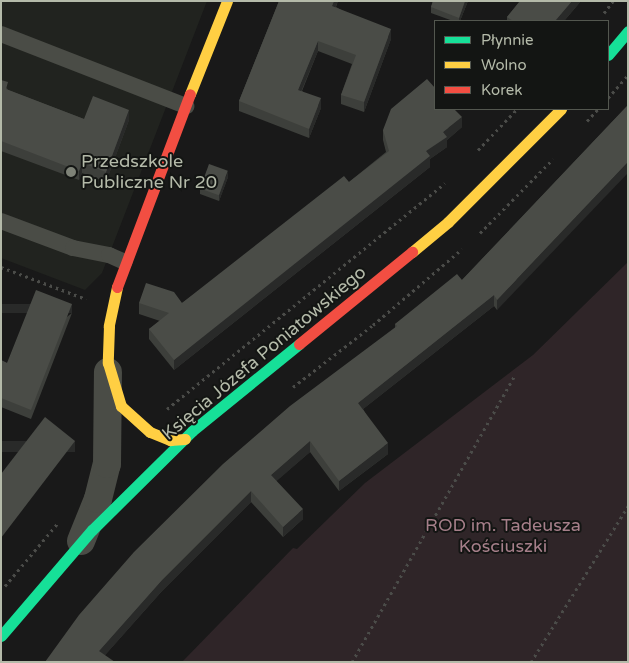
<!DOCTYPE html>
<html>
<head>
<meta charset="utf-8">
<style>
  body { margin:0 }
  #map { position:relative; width:629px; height:663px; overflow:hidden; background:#191919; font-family:"Varela Round",sans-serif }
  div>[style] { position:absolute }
  .built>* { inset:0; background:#21231f }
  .green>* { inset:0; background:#2f2528 }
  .path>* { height:3px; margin-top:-1.5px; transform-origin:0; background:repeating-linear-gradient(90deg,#4b4c49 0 2.5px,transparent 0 6.5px) }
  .lane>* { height:16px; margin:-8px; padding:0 8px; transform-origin:8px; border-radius:8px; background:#4a4c46 }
  .street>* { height:28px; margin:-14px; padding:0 14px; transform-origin:14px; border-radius:14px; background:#4a4c46 }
  .fast>* { height:11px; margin:-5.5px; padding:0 5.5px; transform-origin:5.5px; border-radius:5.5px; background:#16e098 }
  .slow>* { height:11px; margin:-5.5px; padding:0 5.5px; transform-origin:5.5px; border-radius:5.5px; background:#ffcf43 }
  .jam>* { height:11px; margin:-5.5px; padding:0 5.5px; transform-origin:5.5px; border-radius:5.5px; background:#f24e42 }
  .wall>* { inset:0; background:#3d3f3b }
  .shaded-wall>* { inset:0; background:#292a29; transform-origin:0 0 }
  .building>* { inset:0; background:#4a4c47; transform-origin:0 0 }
  .dots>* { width:14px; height:14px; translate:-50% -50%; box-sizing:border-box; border:2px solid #131513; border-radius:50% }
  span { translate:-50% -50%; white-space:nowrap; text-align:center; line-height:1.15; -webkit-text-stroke:4px #131513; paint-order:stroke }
  .poi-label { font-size:18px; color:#b4baa9 }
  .left { translate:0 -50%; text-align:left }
  .street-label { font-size:18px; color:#b4baa9 }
  .park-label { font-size:18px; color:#a67f8a }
  .frame { position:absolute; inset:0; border:2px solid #b4baa9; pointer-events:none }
  .legend { position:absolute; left:434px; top:20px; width:175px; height:90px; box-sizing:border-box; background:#131513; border:1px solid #53574f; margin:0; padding:6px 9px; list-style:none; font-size:15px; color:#b4baa9 }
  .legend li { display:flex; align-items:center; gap:10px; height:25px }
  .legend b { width:25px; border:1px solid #53574f }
</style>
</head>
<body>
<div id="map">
  <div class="built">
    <i style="clip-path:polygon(1px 1px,207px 1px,102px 273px,85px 290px,1px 258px)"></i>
  </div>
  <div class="green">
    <i style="clip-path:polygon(628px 262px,628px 662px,182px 662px,293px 548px,297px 549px,365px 483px,533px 355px)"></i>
  </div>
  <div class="path">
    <i style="left:604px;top:13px;width:15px;rotate:-53deg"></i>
    <i style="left:608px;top:98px;width:29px;rotate:-49deg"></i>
    <i style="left:587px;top:121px;width:16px;rotate:-47deg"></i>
    <i style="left:478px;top:150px;width:57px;rotate:-46.4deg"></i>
    <i style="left:480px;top:233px;width:104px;rotate:-45.4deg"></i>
    <i style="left:1px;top:267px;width:91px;rotate:20.6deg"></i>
    <i style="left:293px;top:387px;width:101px;rotate:-37.8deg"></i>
    <i style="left:373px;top:325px;width:117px;rotate:-40.5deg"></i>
    <i style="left:167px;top:409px;width:358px;rotate:-39.1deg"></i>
    <i style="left:5px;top:586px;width:81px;rotate:-50deg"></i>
    <i style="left:352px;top:662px;width:328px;rotate:-60.4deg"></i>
    <i style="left:531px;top:662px;width:184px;rotate:-58.1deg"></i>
  </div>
  <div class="lane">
    <i style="left:1px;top:34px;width:199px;rotate:21.3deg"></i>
    <i style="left:1px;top:221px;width:77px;rotate:20.6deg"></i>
    <i style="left:73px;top:248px;width:37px;rotate:11deg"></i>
    <i style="left:109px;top:255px;width:17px;rotate:24deg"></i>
  </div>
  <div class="street">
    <i style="left:81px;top:541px;width:45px;rotate:-68deg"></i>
    <i style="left:98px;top:499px;width:36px;rotate:-76deg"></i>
    <i style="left:107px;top:464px;width:92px;rotate:-89.4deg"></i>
  </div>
  <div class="fast">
    <i style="left:608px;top:55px;width:31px;rotate:-50deg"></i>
    <i style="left:1px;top:636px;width:140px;rotate:-49.4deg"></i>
    <i style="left:92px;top:530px;width:141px;rotate:-44.7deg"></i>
    <i style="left:192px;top:431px;width:138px;rotate:-39.1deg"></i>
  </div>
  <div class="slow">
    <i style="left:190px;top:94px;width:100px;rotate:-68.3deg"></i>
    <i style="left:412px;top:252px;width:47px;rotate:-39.8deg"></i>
    <i style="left:448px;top:222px;width:160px;rotate:-45deg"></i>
    <i style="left:117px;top:287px;width:40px;rotate:102deg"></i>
    <i style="left:109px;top:326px;width:37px;rotate:92deg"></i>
    <i style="left:108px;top:363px;width:45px;rotate:73.2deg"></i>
    <i style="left:121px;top:406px;width:39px;rotate:42deg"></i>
    <i style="left:150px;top:432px;width:22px;rotate:22deg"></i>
    <i style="left:170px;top:440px;width:15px;rotate:-4deg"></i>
  </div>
  <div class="jam">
    <i style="left:117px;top:287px;width:206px;rotate:-69.3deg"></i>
    <i style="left:299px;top:344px;width:146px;rotate:-39.2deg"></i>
  </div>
  <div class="wall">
    <i style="clip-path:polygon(279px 1px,338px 1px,336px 7px,391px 39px,364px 112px,341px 104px,341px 95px,352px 64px,318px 51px,302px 91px,321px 108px,309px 138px,239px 111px,239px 101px)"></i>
    <i style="clip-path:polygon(433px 1px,468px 1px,460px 21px,453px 21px,431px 13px,431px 7px)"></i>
    <i style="clip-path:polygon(520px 1px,581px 1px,564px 21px,507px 21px,507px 17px)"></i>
    <i style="clip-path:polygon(1px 80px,8px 90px,84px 119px,129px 120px,106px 182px,82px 173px,79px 180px,1px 151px)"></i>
    <i style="clip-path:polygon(628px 105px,497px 310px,494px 306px,363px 409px,388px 454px,339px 491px,310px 452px,276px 481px,303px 519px,283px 537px,251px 502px,162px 591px,105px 655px,45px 662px,395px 328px,395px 324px,462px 280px)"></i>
    <i style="clip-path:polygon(462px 127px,447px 140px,447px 147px,430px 159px,430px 167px,174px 370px,149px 339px,149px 329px,160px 321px,139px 314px,139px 303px,182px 303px,349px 182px,386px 152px,383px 140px,383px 130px)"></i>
    <i style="clip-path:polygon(228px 177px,219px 201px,200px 194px,200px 188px)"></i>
    <i style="clip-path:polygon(72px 313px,31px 419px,1px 407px,1px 360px,7px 363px)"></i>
  </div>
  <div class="shaded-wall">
    <i style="clip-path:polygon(334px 1px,338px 1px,332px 16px,332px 6px)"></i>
    <i style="clip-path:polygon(465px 1px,468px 1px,460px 21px,459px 21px,459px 18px)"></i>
    <i style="clip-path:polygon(572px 1px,581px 1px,564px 21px,555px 21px)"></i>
    <i style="clip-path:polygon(391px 29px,391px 39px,364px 112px,364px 102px)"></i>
    <i style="clip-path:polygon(318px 41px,318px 51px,298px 99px,298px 90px)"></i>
    <i style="clip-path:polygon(321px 98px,321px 108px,309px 138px,309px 129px)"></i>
    <i style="clip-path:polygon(129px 110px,129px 120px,106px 182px,106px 172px)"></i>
    <i style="clip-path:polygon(462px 117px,462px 127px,447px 140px,447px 147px,430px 159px,430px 167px,174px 370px,174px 360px,426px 151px,443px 132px)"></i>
    <i style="clip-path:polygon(628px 162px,628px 173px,497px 310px,497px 300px)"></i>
    <i style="clip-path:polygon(82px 163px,82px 173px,79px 180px,79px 171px)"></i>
    <i style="clip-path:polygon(228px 171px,228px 177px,219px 201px,219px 195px)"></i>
    <i style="clip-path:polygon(494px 295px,494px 306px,358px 413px,358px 403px)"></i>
    <i style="left:72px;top:304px;width:9px;height:114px;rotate:90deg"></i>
    <i style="left:75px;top:441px;width:11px;height:122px;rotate:90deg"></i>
    <i style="clip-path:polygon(310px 441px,310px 452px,271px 486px,271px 475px)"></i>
    <i style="clip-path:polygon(388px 443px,388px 454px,339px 491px,339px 481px)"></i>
    <i style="clip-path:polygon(251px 491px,251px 502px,162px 591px,99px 662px,99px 651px,162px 580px)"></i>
    <i style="clip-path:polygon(303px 509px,303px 519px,283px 537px,283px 527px)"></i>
  </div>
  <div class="building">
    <i style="clip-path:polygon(279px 1px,334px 1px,332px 6px,391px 29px,364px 102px,341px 95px,356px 55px,318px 41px,298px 90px,321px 98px,309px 129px,239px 101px)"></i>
    <i style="clip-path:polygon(433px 1px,465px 1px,459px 18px,431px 7px)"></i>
    <i style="clip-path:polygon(520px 1px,572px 1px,555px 21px,513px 21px,507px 17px)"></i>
    <i style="clip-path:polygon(427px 79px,435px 88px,435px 109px,454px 109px,462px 117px,443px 132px,447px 137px,426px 151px,430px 156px,174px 360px,149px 329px,169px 313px,139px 303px,146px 283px,174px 292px,182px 303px,344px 176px,349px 182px,389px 151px,383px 130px,391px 109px)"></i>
    <i style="clip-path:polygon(1px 80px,8px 82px,6px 89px,84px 119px,93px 96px,129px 110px,106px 172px,82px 163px,79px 171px,1px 141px)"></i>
    <i style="clip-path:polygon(628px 105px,628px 162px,497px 300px,494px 295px,358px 403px,388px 443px,339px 481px,310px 441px,271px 475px,303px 509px,283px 527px,251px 491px,162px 580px,99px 651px,115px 662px,45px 662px,79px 615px,134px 552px,223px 464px,290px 406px,397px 326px,395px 324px,457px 274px,462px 280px)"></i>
    <i style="left:209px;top:164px;width:20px;height:26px;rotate:20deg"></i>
    <i style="clip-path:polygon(36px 290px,72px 304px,31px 410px,1px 398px,1px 360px,7px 363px)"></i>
    <i style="clip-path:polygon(45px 417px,75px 441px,1px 538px,1px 474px)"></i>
  </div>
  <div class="dots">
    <i style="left:71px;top:172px;background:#7e8277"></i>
  </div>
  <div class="poi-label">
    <span class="left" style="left:81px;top:172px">Przedszkole<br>Publiczne Nr 20</span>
  </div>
  <div class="street-label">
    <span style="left:264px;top:353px;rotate:-40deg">Księcia Józefa Poniatowskiego</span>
  </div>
  <div class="park-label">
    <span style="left:503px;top:536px">ROD im. Tadeusza<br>Kościuszki</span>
  </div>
  <div class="frame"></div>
  <ul class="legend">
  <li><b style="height:6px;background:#16e098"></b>Płynnie</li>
  <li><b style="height:6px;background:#ffcf43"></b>Wolno</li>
  <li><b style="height:6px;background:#f24e42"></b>Korek</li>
  </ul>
</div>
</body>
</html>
